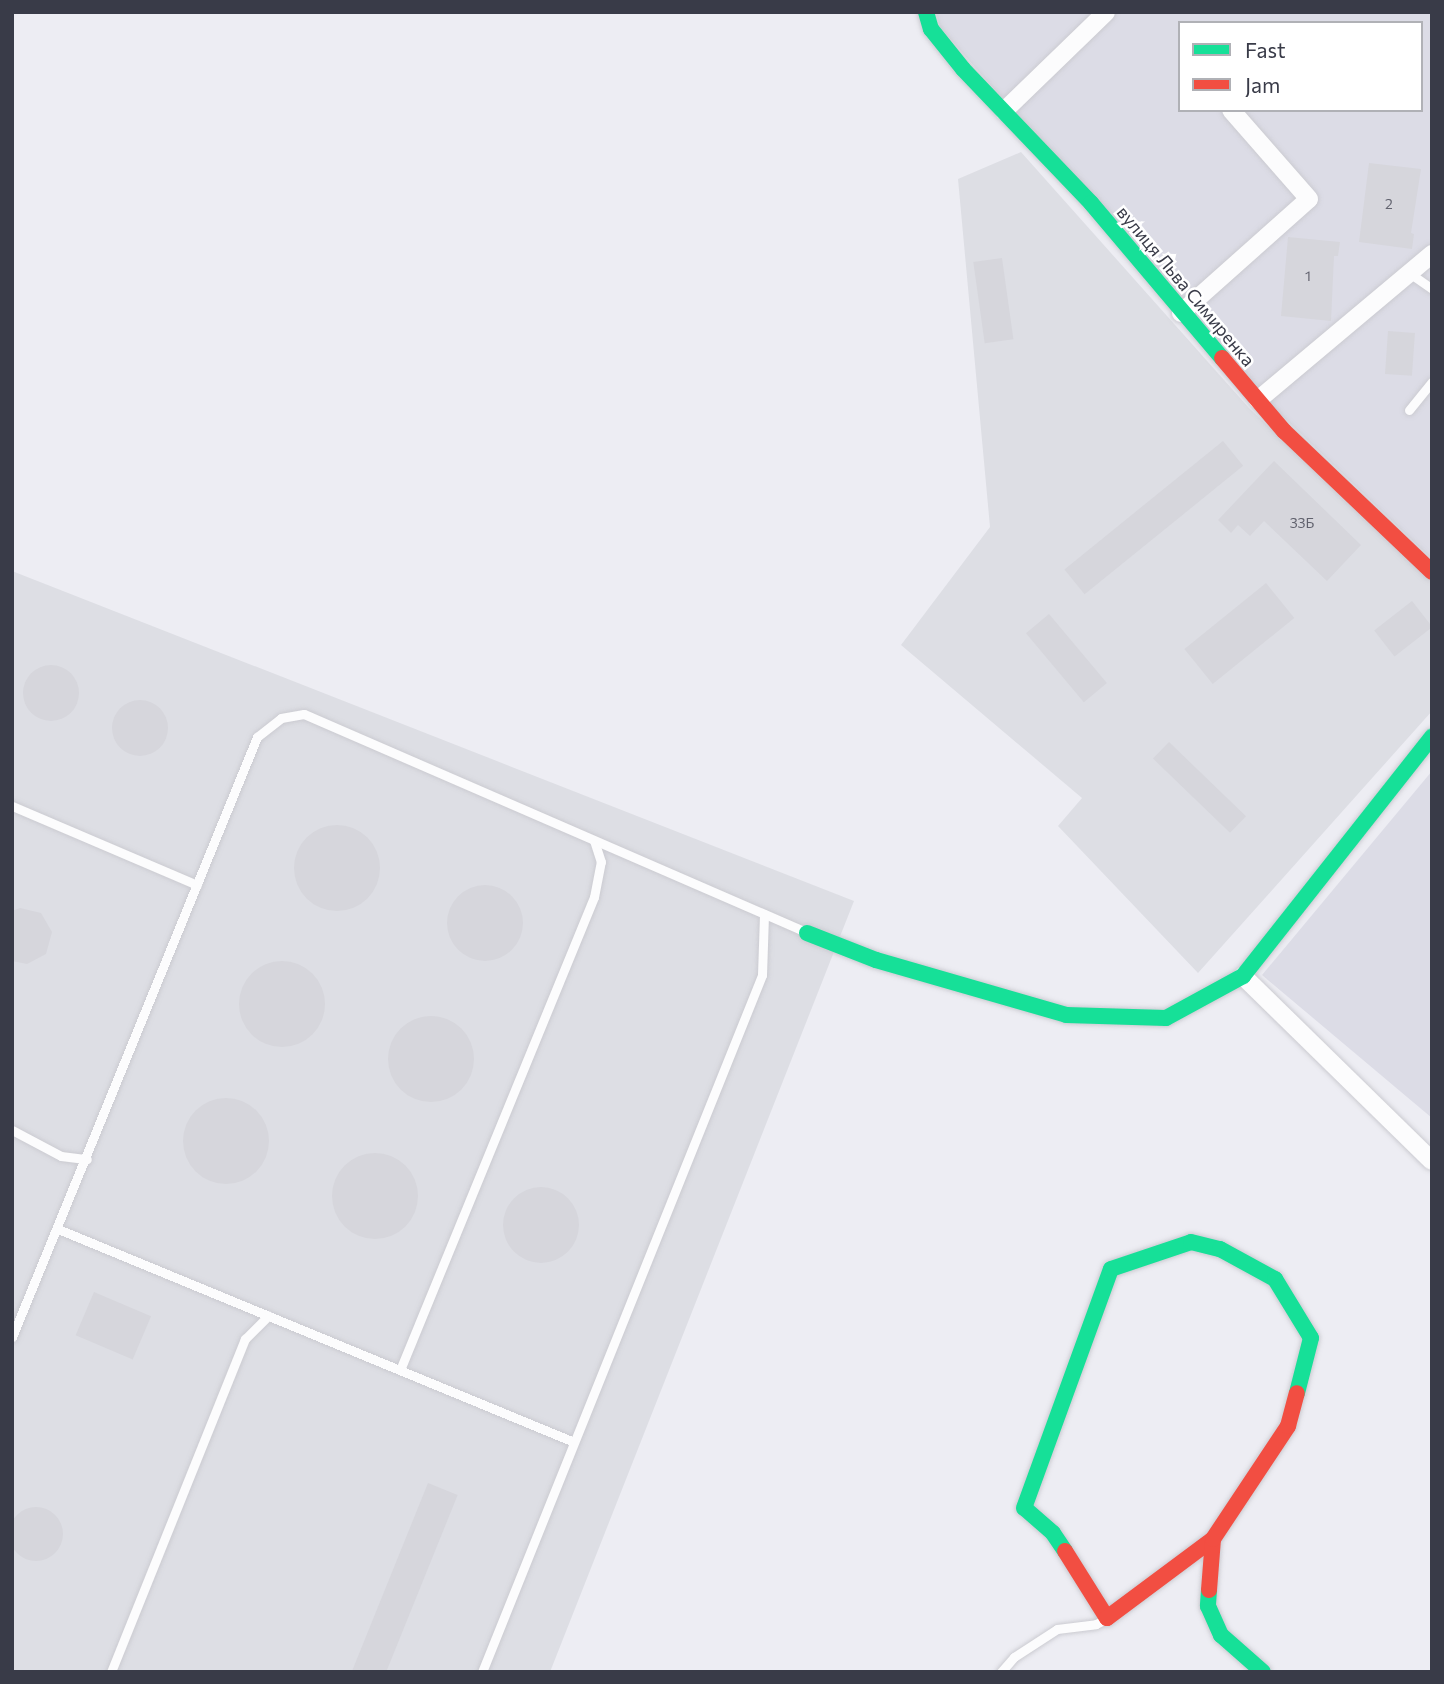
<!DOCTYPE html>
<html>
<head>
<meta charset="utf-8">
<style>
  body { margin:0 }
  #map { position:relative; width:1444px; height:1684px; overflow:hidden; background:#ededf3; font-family:Commissioner,sans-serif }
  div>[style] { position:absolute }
  .residential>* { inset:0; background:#dcdce6 }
  .industrial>* { inset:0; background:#dddee4 }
  .building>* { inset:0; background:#d6d6dc; transform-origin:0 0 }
  .round { border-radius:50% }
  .roads { filter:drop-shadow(0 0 2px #cbcbd1) drop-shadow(0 0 2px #cbcbd1) }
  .lane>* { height:9px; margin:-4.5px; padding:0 4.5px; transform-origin:4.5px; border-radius:4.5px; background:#fcfcfd }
  .street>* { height:18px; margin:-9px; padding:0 9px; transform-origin:9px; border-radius:9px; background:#fcfcfd }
  .fast>* { height:16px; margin:-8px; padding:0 8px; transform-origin:8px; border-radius:8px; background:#16e098 }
  .jam>* { height:16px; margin:-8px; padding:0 8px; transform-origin:8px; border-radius:8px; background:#f24e42 }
  span { translate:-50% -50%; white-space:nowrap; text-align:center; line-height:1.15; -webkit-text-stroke:5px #fff; paint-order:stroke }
  .number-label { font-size:14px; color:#61626e }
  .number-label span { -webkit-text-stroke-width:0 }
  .street-label { font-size:18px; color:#393b48 }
  .frame { position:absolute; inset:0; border:14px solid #393b48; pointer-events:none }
  .legend { position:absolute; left:1178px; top:21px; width:245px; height:91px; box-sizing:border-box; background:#fff; border:2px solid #b0b1b6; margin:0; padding:9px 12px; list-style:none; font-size:21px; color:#393b48 }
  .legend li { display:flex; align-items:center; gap:14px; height:35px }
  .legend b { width:35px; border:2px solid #b0b1b6 }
</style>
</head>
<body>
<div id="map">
  <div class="residential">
    <i style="clip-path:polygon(evenodd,936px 12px,1432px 12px,1432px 559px,1269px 403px,940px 27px,936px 12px,1180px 23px,1421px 23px,1421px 110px,1180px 110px,1180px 23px)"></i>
    <i style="clip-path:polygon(1432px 771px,1432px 1118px,1262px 975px)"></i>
  </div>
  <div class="industrial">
    <i style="clip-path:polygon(1021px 152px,1249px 408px,1432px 581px,1432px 711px,1198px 973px,1058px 826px,1082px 798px,901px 645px,990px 527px,958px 179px)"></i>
    <i style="clip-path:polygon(12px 571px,854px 901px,550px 1672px,12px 1672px)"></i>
  </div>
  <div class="building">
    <i style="clip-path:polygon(1369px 163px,1421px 169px,1411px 233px,1414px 234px,1412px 249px,1359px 242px)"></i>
    <i style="clip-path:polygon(1288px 237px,1340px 242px,1338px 256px,1334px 256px,1331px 321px,1281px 316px)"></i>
    <i style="left:1002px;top:258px;width:82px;height:29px;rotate:82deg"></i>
    <i style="left:1388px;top:331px;width:27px;height:43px;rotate:4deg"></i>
    <i style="left:1223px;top:441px;width:32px;height:204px;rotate:51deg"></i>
    <i style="clip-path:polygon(1274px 461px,1361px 545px,1327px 581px,1264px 521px,1250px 536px,1238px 525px,1231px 533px,1218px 520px)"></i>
    <i style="left:1266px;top:583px;width:45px;height:105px;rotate:51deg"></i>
    <i style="left:1412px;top:601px;width:33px;height:48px;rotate:52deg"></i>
    <i style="left:1049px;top:614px;width:90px;height:30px;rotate:50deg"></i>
    <i class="round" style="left:23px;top:665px;width:56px;height:56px"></i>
    <i class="round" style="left:112px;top:700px;width:56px;height:56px"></i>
    <i style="left:1169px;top:742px;width:107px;height:23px;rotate:44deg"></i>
    <i class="round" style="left:294px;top:825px;width:86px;height:86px"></i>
    <i class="round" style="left:447px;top:885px;width:76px;height:76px"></i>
    <i style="clip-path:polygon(20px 908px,41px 913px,52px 932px,46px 954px,27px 964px,12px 961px,12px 911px)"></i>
    <i class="round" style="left:239px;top:961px;width:86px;height:86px"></i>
    <i class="round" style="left:388px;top:1016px;width:86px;height:86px"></i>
    <i class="round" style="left:183px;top:1098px;width:86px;height:86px"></i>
    <i class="round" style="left:332px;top:1153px;width:86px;height:86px"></i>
    <i class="round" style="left:503px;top:1187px;width:76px;height:76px"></i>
    <i style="left:94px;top:1292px;width:62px;height:47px;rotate:23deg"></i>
    <i style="left:428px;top:1483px;width:32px;height:203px;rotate:22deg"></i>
    <i class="round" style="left:9px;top:1507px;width:54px;height:54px"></i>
  </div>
  <div class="roads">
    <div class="lane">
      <i style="left:1408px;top:272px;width:29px;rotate:35deg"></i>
      <i style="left:1409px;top:410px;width:36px;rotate:-51deg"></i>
      <i style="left:12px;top:806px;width:201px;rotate:23.1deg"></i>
      <i style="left:12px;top:1130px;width:55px;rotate:28deg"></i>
      <i style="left:61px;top:1156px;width:26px;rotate:7deg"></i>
      <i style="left:58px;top:1229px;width:558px;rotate:22.43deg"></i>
      <i style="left:12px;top:1337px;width:648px;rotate:-67.79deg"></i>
      <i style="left:257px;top:737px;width:31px;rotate:-38deg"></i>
      <i style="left:281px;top:718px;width:23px;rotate:-10deg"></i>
      <i style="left:304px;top:714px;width:547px;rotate:23.47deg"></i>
      <i style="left:400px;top:1370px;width:511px;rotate:-67.7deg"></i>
      <i style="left:594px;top:897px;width:36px;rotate:-79deg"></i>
      <i style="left:601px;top:862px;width:22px;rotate:-108deg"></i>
      <i style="left:111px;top:1672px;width:359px;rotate:-68.1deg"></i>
      <i style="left:245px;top:1339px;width:33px;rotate:-45deg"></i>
      <i style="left:482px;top:1672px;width:751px;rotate:-68.11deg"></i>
      <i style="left:762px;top:975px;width:61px;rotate:-88.1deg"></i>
      <i style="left:1001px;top:1672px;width:20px;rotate:-49deg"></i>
      <i style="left:1014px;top:1657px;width:51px;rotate:-33.1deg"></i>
      <i style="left:1057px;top:1629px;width:39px;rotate:-7deg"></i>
      <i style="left:1096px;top:1624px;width:11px;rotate:-27deg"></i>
    </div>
    <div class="street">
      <i style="left:1004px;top:111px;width:142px;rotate:-44.1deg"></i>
      <i style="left:1181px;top:313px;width:171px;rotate:-41.7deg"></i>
      <i style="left:1309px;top:199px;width:118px;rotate:-131.2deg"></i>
      <i style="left:1258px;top:400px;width:227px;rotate:-40deg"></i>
      <i style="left:1243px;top:976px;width:264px;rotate:44.4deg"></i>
    </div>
    <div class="fast">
      <i style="left:926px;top:12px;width:18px;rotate:74deg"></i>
      <i style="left:931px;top:29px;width:51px;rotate:51.3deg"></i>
      <i style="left:963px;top:69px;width:185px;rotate:46.3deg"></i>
      <i style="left:1091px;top:203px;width:203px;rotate:49.8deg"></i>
      <i style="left:807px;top:933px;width:74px;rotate:21.4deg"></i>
      <i style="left:876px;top:960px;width:198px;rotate:16.1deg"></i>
      <i style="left:1066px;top:1015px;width:100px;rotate:1.7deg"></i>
      <i style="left:1166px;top:1018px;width:88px;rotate:-28.6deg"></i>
      <i style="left:1243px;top:976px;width:305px;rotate:-51.7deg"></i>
      <i style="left:1065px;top:1551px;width:22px;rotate:-124deg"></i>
      <i style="left:1053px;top:1533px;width:38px;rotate:-139deg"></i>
      <i style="left:1024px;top:1508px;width:254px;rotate:-70deg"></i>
      <i style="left:1111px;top:1269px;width:84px;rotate:-18.6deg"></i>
      <i style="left:1191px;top:1242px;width:30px;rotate:14deg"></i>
      <i style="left:1220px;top:1249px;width:63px;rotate:28.6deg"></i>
      <i style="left:1275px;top:1279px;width:69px;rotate:58.6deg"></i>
      <i style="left:1311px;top:1338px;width:57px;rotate:104.3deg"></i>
      <i style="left:1209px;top:1590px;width:16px;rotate:94deg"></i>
      <i style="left:1208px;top:1606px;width:32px;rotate:66deg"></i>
      <i style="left:1221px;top:1635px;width:56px;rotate:41.4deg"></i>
    </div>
    <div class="jam">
      <i style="left:1222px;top:358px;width:96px;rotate:49.7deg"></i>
      <i style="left:1284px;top:431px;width:204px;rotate:43.6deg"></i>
      <i style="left:1065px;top:1551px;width:79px;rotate:57.9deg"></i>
      <i style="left:1107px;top:1618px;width:132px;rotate:-36.7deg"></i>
      <i style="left:1209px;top:1590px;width:51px;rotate:-85.5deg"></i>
      <i style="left:1213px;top:1539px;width:136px;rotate:-56.4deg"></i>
      <i style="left:1288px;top:1426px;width:34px;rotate:-75deg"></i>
    </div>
  </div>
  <div class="number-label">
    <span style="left:1389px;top:204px">2</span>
    <span style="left:1308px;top:276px">1</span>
    <span style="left:1302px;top:523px">33Б</span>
  </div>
  <div class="street-label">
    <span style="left:1186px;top:286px;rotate:50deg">вулиця Льва Симиренка</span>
  </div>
  <div class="frame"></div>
  <ul class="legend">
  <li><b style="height:9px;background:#16e098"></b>Fast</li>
  <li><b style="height:9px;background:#f24e42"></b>Jam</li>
  </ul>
</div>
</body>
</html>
